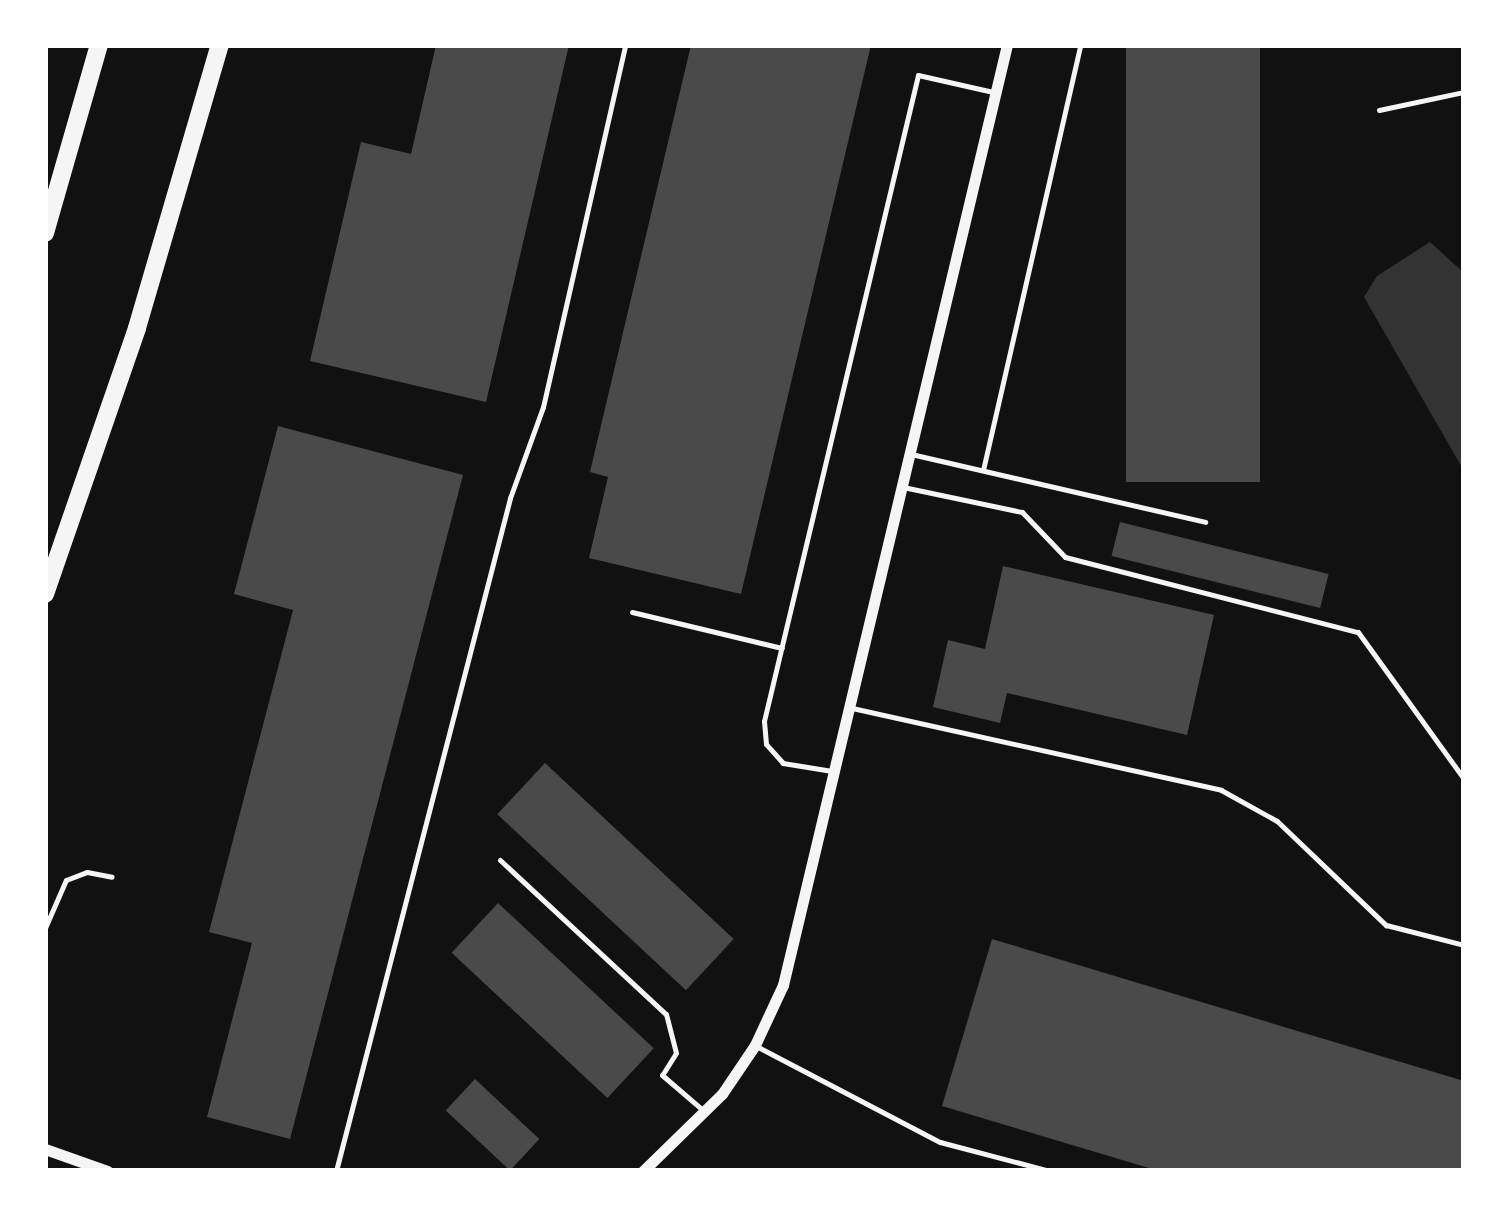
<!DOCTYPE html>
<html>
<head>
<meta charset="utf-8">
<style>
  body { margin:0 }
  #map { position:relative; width:1509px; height:1216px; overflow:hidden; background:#111; font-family:Commissioner,sans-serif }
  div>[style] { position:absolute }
  .water>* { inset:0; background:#333 }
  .building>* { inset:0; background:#4a4a4a; transform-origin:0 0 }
  .service>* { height:5px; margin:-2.5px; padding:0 2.5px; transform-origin:2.5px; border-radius:2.5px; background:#f5f5f5 }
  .tertiary>* { height:11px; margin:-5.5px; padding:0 5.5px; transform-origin:5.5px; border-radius:5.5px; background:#f5f5f5 }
  .motorway>* { height:18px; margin:-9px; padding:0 9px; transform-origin:9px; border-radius:9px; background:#f5f5f5 }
  span { translate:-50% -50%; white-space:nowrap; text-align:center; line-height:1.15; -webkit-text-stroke:8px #fff; paint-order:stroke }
  .frame { position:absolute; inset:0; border:48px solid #fff; pointer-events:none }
</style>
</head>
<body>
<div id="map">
  <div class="water">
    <i style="clip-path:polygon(1430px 242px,1464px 273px,1464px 471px,1364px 297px,1377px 276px)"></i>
  </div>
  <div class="building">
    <i style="clip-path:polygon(436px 45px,569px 45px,486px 402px,310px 361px,361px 142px,411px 154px)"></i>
    <i style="clip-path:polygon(691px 45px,871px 45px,741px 594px,589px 558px,608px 477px,590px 472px)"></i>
    <i style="left:1126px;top:45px;width:134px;height:437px"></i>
    <i style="clip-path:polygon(278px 426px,463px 475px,290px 1139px,207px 1117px,252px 943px,209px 932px,293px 610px,234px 594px)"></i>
    <i style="left:1120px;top:522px;width:215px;height:35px;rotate:14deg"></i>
    <i style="clip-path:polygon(1003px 566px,1214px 615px,1187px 735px,1007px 693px,1000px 723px,933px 707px,948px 640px,985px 649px)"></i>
    <i style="left:545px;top:763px;width:258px;height:70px;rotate:43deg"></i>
    <i style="left:498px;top:903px;width:213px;height:68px;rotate:43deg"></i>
    <i style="clip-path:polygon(992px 939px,1464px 1081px,1464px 1171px,1159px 1171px,942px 1106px)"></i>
    <i style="left:475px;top:1079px;width:88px;height:43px;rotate:43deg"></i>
  </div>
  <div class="service">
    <i style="left:1379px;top:110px;width:87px;rotate:-12deg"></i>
    <i style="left:911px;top:454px;width:302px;rotate:13deg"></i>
    <i style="left:983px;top:470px;width:436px;rotate:-77.1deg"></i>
    <i style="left:903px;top:487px;width:122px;rotate:11.9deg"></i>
    <i style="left:1022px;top:512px;width:62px;rotate:46.3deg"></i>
    <i style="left:1065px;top:557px;width:302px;rotate:14.4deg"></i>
    <i style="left:1358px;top:632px;width:181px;rotate:54.2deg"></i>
    <i style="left:632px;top:612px;width:154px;rotate:13.5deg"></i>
    <i style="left:852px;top:708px;width:378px;rotate:12.5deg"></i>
    <i style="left:1221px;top:790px;width:64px;rotate:29deg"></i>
    <i style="left:1277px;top:821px;width:151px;rotate:43.7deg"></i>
    <i style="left:1386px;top:925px;width:81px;rotate:14.4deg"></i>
    <i style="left:832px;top:771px;width:50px;rotate:-170.7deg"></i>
    <i style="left:783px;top:763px;width:25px;rotate:-132deg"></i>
    <i style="left:766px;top:744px;width:23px;rotate:-95deg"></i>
    <i style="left:764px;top:721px;width:664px;rotate:-76.59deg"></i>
    <i style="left:918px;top:75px;width:77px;rotate:12.8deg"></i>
    <i style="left:500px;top:860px;width:226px;rotate:42.9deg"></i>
    <i style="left:666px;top:1014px;width:40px;rotate:75.6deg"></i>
    <i style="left:676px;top:1053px;width:26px;rotate:122deg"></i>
    <i style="left:662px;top:1075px;width:55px;rotate:40.6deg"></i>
    <i style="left:45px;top:928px;width:52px;rotate:-66.4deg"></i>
    <i style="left:66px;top:880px;width:22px;rotate:-21deg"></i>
    <i style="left:87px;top:872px;width:25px;rotate:11deg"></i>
    <i style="left:758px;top:1047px;width:205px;rotate:27.6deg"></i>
    <i style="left:940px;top:1142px;width:114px;rotate:14.8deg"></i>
    <i style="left:336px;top:1171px;width:695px;rotate:-75.5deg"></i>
    <i style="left:510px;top:498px;width:97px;rotate:-70.1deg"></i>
    <i style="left:543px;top:407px;width:371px;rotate:-77.2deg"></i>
  </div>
  <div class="tertiary">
    <i style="left:45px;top:1149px;width:66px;rotate:19.5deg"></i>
    <i style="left:643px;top:1171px;width:110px;rotate:-44.3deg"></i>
    <i style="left:722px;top:1094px;width:59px;rotate:-56deg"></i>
    <i style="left:755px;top:1045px;width:66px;rotate:-65deg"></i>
    <i style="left:783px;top:985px;width:966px;rotate:-76.6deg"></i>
  </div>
  <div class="motorway">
    <i style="left:45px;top:233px;width:196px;rotate:-74deg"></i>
    <i style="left:45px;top:594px;width:281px;rotate:-70.9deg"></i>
    <i style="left:137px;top:328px;width:295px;rotate:-73.7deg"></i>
  </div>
  <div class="frame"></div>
</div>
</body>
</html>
